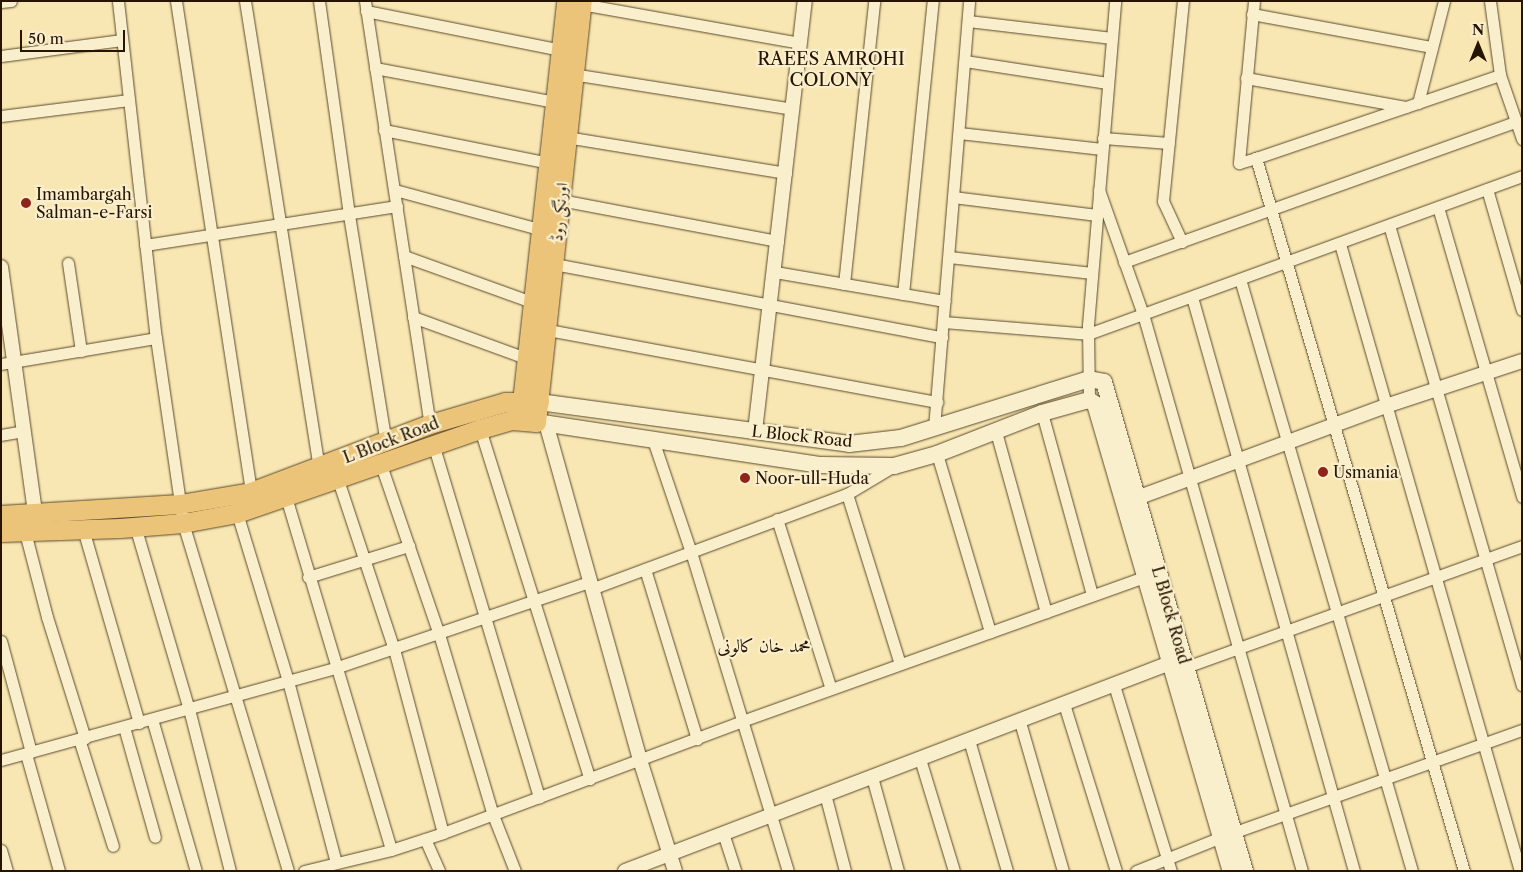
<!DOCTYPE html>
<html>
<head>
<meta charset="utf-8">
<style>
  body { margin:0 }
  #map { position:relative; width:1523px; height:872px; overflow:hidden; background:#f8e7b2; font-family:"Libre Caslon Text",Amiri,serif }
  div>[style] { position:absolute }
  .roads { filter:drop-shadow(0 0 1px #5a492c) drop-shadow(0 0 1px #5a492c) }
  .minor>* { height:11px; margin:-5.5px; padding:0 5.5px; transform-origin:5.5px; border-radius:5.5px; background:#faefcd }
  .tertiary>* { height:14px; margin:-7px; padding:0 7px; transform-origin:7px; border-radius:7px; background:#faefcd }
  .secondary>* { height:16px; margin:-8px; padding:0 8px; transform-origin:8px; border-radius:8px; background:#faefcd }
  .primary>* { height:19px; margin:-9.5px; padding:0 9.5px; transform-origin:9.5px; border-radius:9.5px; background:#ecc479 }
  .dots>* { width:14px; height:14px; translate:-50% -50%; box-sizing:border-box; border:2px solid #faefcd; border-radius:50% }
  span { translate:-50% -50%; white-space:nowrap; text-align:center; line-height:1.15; -webkit-text-stroke:4.5px #faefcd; paint-order:stroke }
  .poi-label { font-size:16px; color:#261400 }
  .left { translate:0 -50%; text-align:left }
  .street-label { font-size:16px; color:#261400 }
  .neighbourhood-label { font-size:18px; color:#261400 }
  .frame { position:absolute; inset:0; border:2px solid #261400; pointer-events:none }
  .north { position:absolute; left:1453px; top:20px; width:50px; height:50px; -webkit-text-stroke:4px #faefcd; paint-order:stroke; rotate:0deg; font-size:14px; font-weight:700; line-height:20px; text-align:center; color:#261400 }
  .north::after { content:''; display:block; margin:auto; width:18px; height:22px; background:#261400; clip-path:polygon(50% 0,100% 100%,50% 72%,0 100%) }
  .scale { position:absolute; left:20px; top:30px; width:105px; height:22px; box-sizing:border-box; border:2px solid #261400; border-top:0; padding-left:6px; font-size:15px; line-height:18px; white-space:nowrap; color:#261400; -webkit-text-stroke:4px #faefcd; paint-order:stroke }
</style>
</head>
<body>
<div id="map">
  <div class="roads">
    <div class="minor">
      <i style="left:118px;top:1px;width:339px;rotate:83.6deg"></i>
      <i style="left:156px;top:338px;width:187px;rotate:81.7deg"></i>
      <i style="left:183px;top:523px;width:363px;rotate:73.2deg"></i>
      <i style="left:176px;top:1px;width:497px;rotate:81.3deg"></i>
      <i style="left:245px;top:1px;width:472px;rotate:81deg"></i>
      <i style="left:319px;top:1px;width:216px;rotate:82deg"></i>
      <i style="left:349px;top:215px;width:231px;rotate:80.8deg"></i>
      <i style="left:365px;top:1px;width:428px;rotate:81.3deg"></i>
      <i style="left:1254px;top:1px;width:163px;rotate:95.3deg"></i>
      <i style="left:1239px;top:163px;width:18px;rotate:-16deg"></i>
      <i style="left:1490px;top:1px;width:75px;rotate:82.3deg"></i>
      <i style="left:1px;top:2px;width:10px;rotate:-6deg"></i>
      <i style="left:581px;top:4px;width:222px;rotate:10.1deg"></i>
      <i style="left:366px;top:11px;width:199px;rotate:11.3deg"></i>
      <i style="left:1252px;top:14px;width:183px;rotate:10.4deg"></i>
      <i style="left:968px;top:21px;width:145px;rotate:6.7deg"></i>
      <i style="left:1px;top:56px;width:122px;rotate:-7.5deg"></i>
      <i style="left:965px;top:61px;width:144px;rotate:8.8deg"></i>
      <i style="left:375px;top:68px;width:183px;rotate:10.7deg"></i>
      <i style="left:572px;top:74px;width:224px;rotate:9deg"></i>
      <i style="left:1246px;top:78px;width:162px;rotate:10.3deg"></i>
      <i style="left:1418px;top:103px;width:105px;rotate:-75.7deg"></i>
      <i style="left:1px;top:116px;width:129px;rotate:-7.1deg"></i>
      <i style="left:384px;top:130px;width:168px;rotate:11.3deg"></i>
      <i style="left:959px;top:133px;width:144px;rotate:6.4deg"></i>
      <i style="left:566px;top:137px;width:223px;rotate:9.3deg"></i>
      <i style="left:1103px;top:138px;width:66px;rotate:4.3deg"></i>
      <i style="left:1487px;top:189px;width:126px;rotate:73.9deg"></i>
      <i style="left:395px;top:190px;width:149px;rotate:15.2deg"></i>
      <i style="left:1099px;top:190px;width:132px;rotate:70.5deg"></i>
      <i style="left:1143px;top:314px;width:579px;rotate:74.07deg"></i>
      <i style="left:953px;top:197px;width:145px;rotate:7.1deg"></i>
      <i style="left:555px;top:199px;width:227px;rotate:10.7deg"></i>
      <i style="left:1438px;top:207px;width:302px;rotate:73.8deg"></i>
      <i style="left:1389px;top:225px;width:479px;rotate:73.9deg"></i>
      <i style="left:1182px;top:242px;width:45px;rotate:-114.9deg"></i>
      <i style="left:1163px;top:201px;width:201px;rotate:-84.3deg"></i>
      <i style="left:1340px;top:244px;width:652px;rotate:73.98deg"></i>
      <i style="left:145px;top:245px;width:255px;rotate:-8.8deg"></i>
      <i style="left:404px;top:256px;width:136px;rotate:19.8deg"></i>
      <i style="left:949px;top:257px;width:144px;rotate:6.4deg"></i>
      <i style="left:1124px;top:262px;width:416px;rotate:-19.7deg"></i>
      <i style="left:68px;top:263px;width:89px;rotate:81.6deg"></i>
      <i style="left:554px;top:264px;width:395px;rotate:10.7deg"></i>
      <i style="left:775px;top:272px;width:172px;rotate:9.7deg"></i>
      <i style="left:1240px;top:279px;width:616px;rotate:73.8deg"></i>
      <i style="left:844px;top:284px;width:285px;rotate:-83.9deg"></i>
      <i style="left:903px;top:294px;width:295px;rotate:-84.2deg"></i>
      <i style="left:1192px;top:297px;width:596px;rotate:74.24deg"></i>
      <i style="left:413px;top:317px;width:126px;rotate:20deg"></i>
      <i style="left:943px;top:322px;width:145px;rotate:4.7deg"></i>
      <i style="left:1088px;top:334px;width:462px;rotate:-20deg"></i>
      <i style="left:548px;top:330px;width:396px;rotate:10.5deg"></i>
      <i style="left:1px;top:364px;width:157px;rotate:-9.5deg"></i>
      <i style="left:1089px;top:400px;width:75px;rotate:-90.8deg"></i>
      <i style="left:1088px;top:325px;width:325px;rotate:-85.2deg"></i>
      <i style="left:1042px;top:413px;width:189px;rotate:74.6deg"></i>
      <i style="left:934px;top:428px;width:428px;rotate:-85.3deg"></i>
      <i style="left:480px;top:429px;width:367px;rotate:72.6deg"></i>
      <i style="left:996px;top:432px;width:187px;rotate:74.5deg"></i>
      <i style="left:1px;top:435px;width:23px;rotate:-10deg"></i>
      <i style="left:653px;top:440px;width:118px;rotate:71.3deg"></i>
      <i style="left:691px;top:552px;width:333px;rotate:73.1deg"></i>
      <i style="left:434px;top:447px;width:366px;rotate:73.3deg"></i>
      <i style="left:937px;top:454px;width:186px;rotate:73.4deg"></i>
      <i style="left:381px;top:465px;width:179px;rotate:71.1deg"></i>
      <i style="left:439px;top:634px;width:189px;rotate:73.4deg"></i>
      <i style="left:493px;top:815px;width:60px;rotate:68.6deg"></i>
      <i style="left:338px;top:480px;width:178px;rotate:71.7deg"></i>
      <i style="left:394px;top:649px;width:190px;rotate:75.1deg"></i>
      <i style="left:847px;top:494px;width:178px;rotate:72.7deg"></i>
      <i style="left:286px;top:497px;width:368px;rotate:73.4deg"></i>
      <i style="left:237px;top:513px;width:176px;rotate:73.1deg"></i>
      <i style="left:288px;top:681px;width:188px;rotate:75.2deg"></i>
      <i style="left:777px;top:519px;width:178px;rotate:72.4deg"></i>
      <i style="left:135px;top:526px;width:191px;rotate:73.6deg"></i>
      <i style="left:189px;top:709px;width:167px;rotate:75.8deg"></i>
      <i style="left:83px;top:529px;width:202px;rotate:73.9deg"></i>
      <i style="left:25px;top:532px;width:88px;rotate:75.5deg"></i>
      <i style="left:47px;top:617px;width:127px;rotate:72.6deg"></i>
      <i style="left:645px;top:569px;width:178px;rotate:73deg"></i>
      <i style="left:308px;top:577px;width:106px;rotate:-17.1deg"></i>
      <i style="left:591px;top:589px;width:273px;rotate:-20.4deg"></i>
      <i style="left:847px;top:494px;width:55px;rotate:-30.8deg"></i>
      <i style="left:1px;top:641px;width:115px;rotate:74.9deg"></i>
      <i style="left:1186px;top:667px;width:357px;rotate:-19.8deg"></i>
      <i style="left:1114px;top:685px;width:195px;rotate:73deg"></i>
      <i style="left:1064px;top:704px;width:175px;rotate:72.7deg"></i>
      <i style="left:152px;top:719px;width:158px;rotate:73.9deg"></i>
      <i style="left:1020px;top:722px;width:155px;rotate:73.9deg"></i>
      <i style="left:124px;top:727px;width:114px;rotate:74.3deg"></i>
      <i style="left:79px;top:739px;width:112px;rotate:72.4deg"></i>
      <i style="left:969px;top:740px;width:136px;rotate:73.8deg"></i>
      <i style="left:26px;top:754px;width:122px;rotate:74.2deg"></i>
      <i style="left:920px;top:759px;width:117px;rotate:73.1deg"></i>
      <i style="left:1px;top:760px;width:346px;rotate:-15.4deg"></i>
      <i style="left:335px;top:668px;width:268px;rotate:-18.7deg"></i>
      <i style="left:872px;top:777px;width:98px;rotate:74.5deg"></i>
      <i style="left:825px;top:794px;width:80px;rotate:75.4deg"></i>
      <i style="left:1235px;top:832px;width:305px;rotate:-19.6deg"></i>
      <i style="left:723px;top:833px;width:40px;rotate:72deg"></i>
      <i style="left:425px;top:839px;width:35px;rotate:66deg"></i>
      <i style="left:1px;top:850px;width:22px;rotate:74deg"></i>
      <i style="left:304px;top:871px;width:89px;rotate:-13.6deg"></i>
      <i style="left:391px;top:850px;width:55px;rotate:-18.1deg"></i>
      <i style="left:443px;top:833px;width:319px;rotate:-20.5deg"></i>
      <i style="left:742px;top:721px;width:429px;rotate:-19.7deg"></i>
      <i style="left:1136px;top:871px;width:92px;rotate:-21.8deg"></i>
      <i style="left:1464px;top:871px;width:743px;rotate:-106.26deg"></i>
      <i style="left:1256px;top:158px;width:258px;rotate:-18.8deg"></i>
      <i style="left:1500px;top:75px;width:68px;rotate:71deg"></i>
    </div>
    <div class="tertiary">
      <i style="left:1px;top:267px;width:248px;rotate:82.1deg"></i>
      <i style="left:546px;top:423px;width:350px;rotate:74.4deg"></i>
      <i style="left:640px;top:760px;width:116px;rotate:72.5deg"></i>
      <i style="left:755px;top:431px;width:433px;rotate:-83.4deg"></i>
      <i style="left:1137px;top:498px;width:265px;rotate:-20.3deg"></i>
      <i style="left:1386px;top:406px;width:143px;rotate:-18.3deg"></i>
      <i style="left:625px;top:871px;width:583px;rotate:-20.89deg"></i>
    </div>
    <div class="secondary">
      <i style="left:539px;top:402px;width:313px;rotate:7.7deg"></i>
      <i style="left:849px;top:444px;width:52px;rotate:-6.6deg"></i>
      <i style="left:901px;top:438px;width:197px;rotate:-17.4deg"></i>
      <i style="left:1089px;top:379px;width:15px;rotate:11deg"></i>
      <i style="left:1104px;top:382px;width:509px;rotate:73.92deg"></i>
      <i style="left:536px;top:422px;width:288px;rotate:8.6deg"></i>
      <i style="left:821px;top:465px;width:73px;rotate:0.8deg"></i>
      <i style="left:894px;top:466px;width:45px;rotate:-15.6deg"></i>
      <i style="left:937px;top:454px;width:113px;rotate:-21.3deg"></i>
      <i style="left:1042px;top:413px;width:49px;rotate:-15.5deg"></i>
      <i style="left:1089px;top:400px;width:7px;rotate:34deg"></i>
      <i style="left:1095px;top:404px;width:486px;rotate:73.8deg"></i>
    </div>
    <div class="primary">
      <i style="left:521px;top:411px;width:412px;rotate:-83.7deg"></i>
      <i style="left:1px;top:515px;width:179px;rotate:-3.5deg"></i>
      <i style="left:180px;top:504px;width:72px;rotate:-9.6deg"></i>
      <i style="left:251px;top:492px;width:191px;rotate:-20.8deg"></i>
      <i style="left:430px;top:424px;width:78px;rotate:-16.3deg"></i>
      <i style="left:505px;top:402px;width:34px"></i>
      <i style="left:1px;top:532px;width:119px;rotate:-1.9deg"></i>
      <i style="left:120px;top:528px;width:63px;rotate:-4.5deg"></i>
      <i style="left:183px;top:523px;width:55px;rotate:-10.5deg"></i>
      <i style="left:237px;top:513px;width:257px;rotate:-19.1deg"></i>
      <i style="left:480px;top:429px;width:33px;rotate:-16deg"></i>
      <i style="left:512px;top:420px;width:24px;rotate:5deg"></i>
      <i style="left:536px;top:422px;width:424px;rotate:-83.8deg"></i>
    </div>
  </div>
  <div class="dots">
    <i style="left:26px;top:203px;background:#8f2418"></i>
    <i style="left:1323px;top:472px;background:#8f2418"></i>
    <i style="left:745px;top:478px;background:#8f2418"></i>
  </div>
  <div class="poi-label">
    <span class="left" style="left:36px;top:203px">Imambargah<br>Salman-e-Farsi</span>
    <span class="left" style="left:1333px;top:472px">Usmania</span>
    <span class="left" style="left:755px;top:478px">Noor-ull-Huda</span>
  </div>
  <div class="street-label">
    <span style="left:559px;top:212px;rotate:-85deg">اورنگی روڈ</span>
    <span style="left:802px;top:436px;rotate:6deg">L Block Road</span>
    <span style="left:391px;top:440px;rotate:-21deg">L Block Road</span>
    <span style="left:1171px;top:615px;rotate:74deg">L Block Road</span>
  </div>
  <div class="neighbourhood-label">
    <span style="left:831px;top:70px">RAEES AMROHI<br>COLONY</span>
    <span style="left:764px;top:646px">محمد خان کالونی</span>
  </div>
  <div class="frame"></div>
  <div class="north">N</div>
  <div class="scale">50 m</div>
</div>
</body>
</html>
